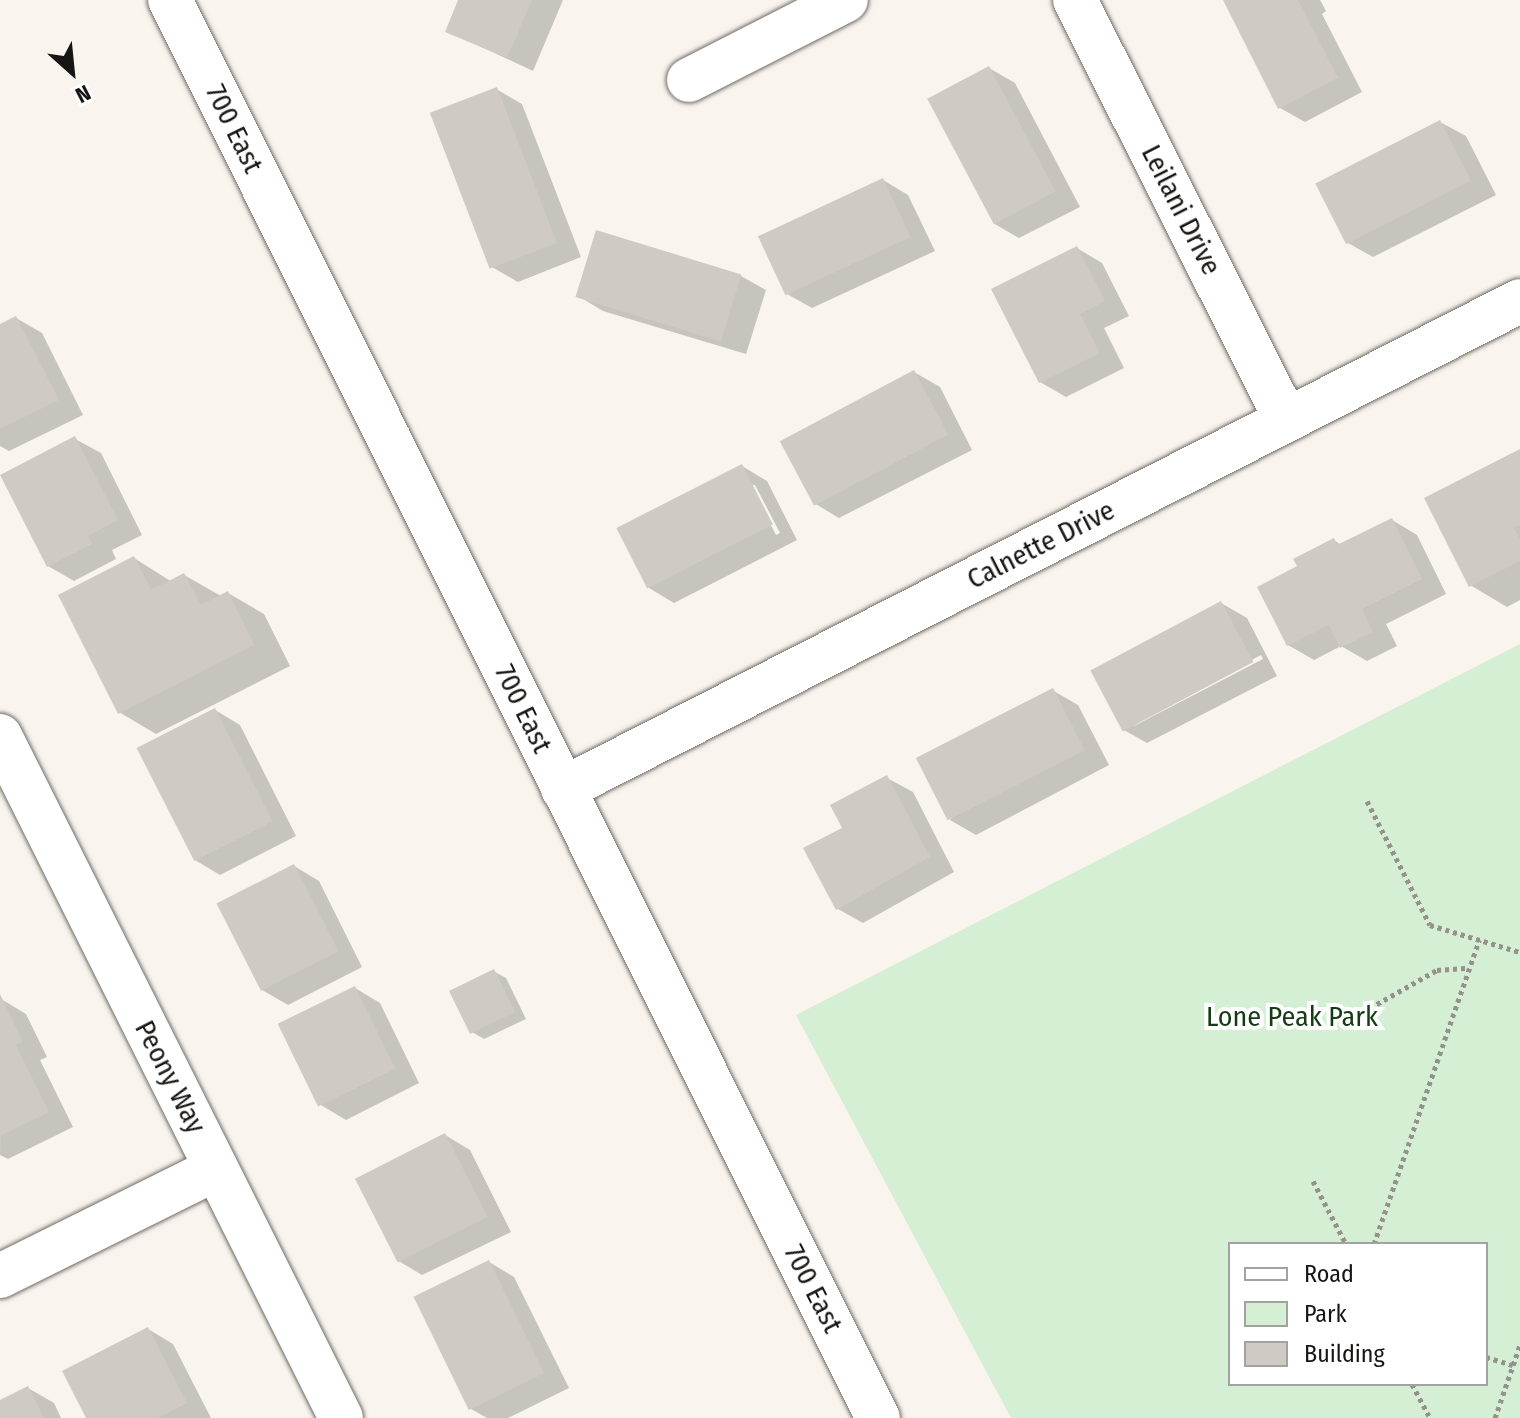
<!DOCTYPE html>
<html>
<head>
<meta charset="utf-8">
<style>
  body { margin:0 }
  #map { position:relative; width:1520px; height:1418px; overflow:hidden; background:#f9f4ed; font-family:"Fira Sans Condensed",sans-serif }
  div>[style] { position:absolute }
  .green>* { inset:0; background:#d4efd3 }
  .shadow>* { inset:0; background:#0003 }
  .building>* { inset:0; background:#cfcbc4; transform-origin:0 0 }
  .path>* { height:5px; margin-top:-2.5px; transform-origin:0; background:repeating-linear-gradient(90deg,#95928d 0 4px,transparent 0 8px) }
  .roads { filter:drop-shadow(0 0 2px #706c66) drop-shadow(0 0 2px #706c66) }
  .minor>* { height:44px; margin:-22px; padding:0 22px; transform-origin:22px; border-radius:22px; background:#fff }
  .major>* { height:44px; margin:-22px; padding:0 22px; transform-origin:22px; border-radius:22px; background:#fff }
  span { translate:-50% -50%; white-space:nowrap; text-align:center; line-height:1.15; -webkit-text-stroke:8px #fff; paint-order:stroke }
  .street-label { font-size:28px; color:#181614 }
  .park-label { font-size:28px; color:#143c14 }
  .legend { position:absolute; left:1228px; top:1242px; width:260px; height:144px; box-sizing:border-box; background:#fff; border:2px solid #a3a2a1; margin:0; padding:10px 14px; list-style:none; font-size:24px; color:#181614 }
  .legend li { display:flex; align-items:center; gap:16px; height:40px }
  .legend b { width:40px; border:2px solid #a3a2a1 }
  .north { position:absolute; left:32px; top:32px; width:80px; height:80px; -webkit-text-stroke:6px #fff; paint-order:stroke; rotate:153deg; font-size:22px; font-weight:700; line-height:32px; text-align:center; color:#181614 }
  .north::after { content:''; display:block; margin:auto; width:28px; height:36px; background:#181614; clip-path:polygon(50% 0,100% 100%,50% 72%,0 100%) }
</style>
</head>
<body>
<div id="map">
  <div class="green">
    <i style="clip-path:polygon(evenodd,1520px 644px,1520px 1418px,1011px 1418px,796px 1015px,1520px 644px,1230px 1244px,1486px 1244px,1486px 1384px,1230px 1384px,1230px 1244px)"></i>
  </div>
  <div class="shadow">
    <i style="clip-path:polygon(460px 0,563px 0,533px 71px,447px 31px)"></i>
    <i style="clip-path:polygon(1225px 0,1320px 0,1326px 11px,1322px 14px,1362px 92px,1305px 122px,1280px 108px)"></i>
    <i style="clip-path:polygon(989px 68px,1015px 83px,1080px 207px,1019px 238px,993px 223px)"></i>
    <i style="clip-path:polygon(496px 89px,522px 104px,581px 257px,518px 282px,492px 267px)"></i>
    <i style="clip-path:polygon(1440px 122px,1466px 136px,1496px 195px,1373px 257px,1348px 243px)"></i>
    <i style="clip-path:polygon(883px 180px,908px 195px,935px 251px,812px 308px,787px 294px)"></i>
    <i style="clip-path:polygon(598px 233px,741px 276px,766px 290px,746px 354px,603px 311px,578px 296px)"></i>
    <i style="clip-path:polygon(1077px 248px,1102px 263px,1129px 316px,1104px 328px,1124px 368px,1066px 397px,1040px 382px)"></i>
    <i style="clip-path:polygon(16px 318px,42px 333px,83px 415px,9px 451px,0 446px,0 326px)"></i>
    <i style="clip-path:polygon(914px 372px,940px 387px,972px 450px,839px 518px,814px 503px)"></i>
    <i style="clip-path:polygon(75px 439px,101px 453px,142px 535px,112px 550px,116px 559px,74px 581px,48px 566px)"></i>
    <i style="clip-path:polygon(1520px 451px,1520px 600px,1507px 607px,1470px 585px)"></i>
    <i style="clip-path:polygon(evenodd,742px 466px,767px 481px,797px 540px,674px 603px,649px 588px,742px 466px,750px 485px,755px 485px,780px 533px,776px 535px,750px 485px)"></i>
    <i style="clip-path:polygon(1392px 520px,1417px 535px,1446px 594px,1386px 624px,1397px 646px,1367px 661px,1341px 646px,1314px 660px,1288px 645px,1300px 567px,1334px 540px,1341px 545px)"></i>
    <i style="clip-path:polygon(134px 558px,172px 582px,184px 575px,221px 596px,228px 593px,264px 614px,290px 666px,156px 734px,119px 712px)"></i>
    <i style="clip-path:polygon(evenodd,1221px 603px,1247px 618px,1277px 676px,1147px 743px,1122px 729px,1221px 603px,1261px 655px,1263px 659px,1134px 726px,1134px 721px,1261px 655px)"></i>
    <i style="clip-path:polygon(1052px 690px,1078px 705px,1109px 765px,976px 835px,950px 820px)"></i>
    <i style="clip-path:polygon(215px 710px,240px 725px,296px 836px,220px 875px,195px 860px)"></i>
    <i style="clip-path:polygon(887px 778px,913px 792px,954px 872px,863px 923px,838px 909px,845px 829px)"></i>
    <i style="clip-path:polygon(294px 866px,319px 881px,362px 967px,288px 1005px,262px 990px)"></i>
    <i style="clip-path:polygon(493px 971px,506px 978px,526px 1019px,484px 1039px,472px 1032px)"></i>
    <i style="clip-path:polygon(355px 988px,380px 1003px,419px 1083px,346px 1120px,321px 1105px)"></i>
    <i style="clip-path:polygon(1px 999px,26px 1014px,47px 1057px,40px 1060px,73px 1127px,8px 1159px,0 1155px)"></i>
    <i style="clip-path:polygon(445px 1135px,470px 1150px,511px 1232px,422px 1275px,397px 1260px)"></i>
    <i style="clip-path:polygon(489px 1262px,514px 1277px,569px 1388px,508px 1418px,487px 1418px,471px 1409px)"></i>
    <i style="clip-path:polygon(148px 1329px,173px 1344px,211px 1418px,88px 1418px)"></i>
    <i style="clip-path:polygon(28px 1388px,54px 1403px,61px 1418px,0 1418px,0 1402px)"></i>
  </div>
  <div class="building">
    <i style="clip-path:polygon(458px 0,532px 0,507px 58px,445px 32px)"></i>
    <i style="clip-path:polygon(1223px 0,1298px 0,1338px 78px,1278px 109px)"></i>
    <i style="left:989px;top:66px;width:142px;height:70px;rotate:62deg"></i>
    <i style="left:497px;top:87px;width:167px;height:72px;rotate:69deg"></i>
    <i style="left:1440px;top:120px;width:68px;height:140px;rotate:63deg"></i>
    <i style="left:883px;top:178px;width:65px;height:138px;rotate:65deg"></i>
    <i style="left:596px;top:230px;width:152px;height:70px;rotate:17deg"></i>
    <i style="clip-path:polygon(1077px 246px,1105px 301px,1080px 314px,1100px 353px,1039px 383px,991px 289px)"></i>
    <i style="clip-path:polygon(16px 316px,59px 400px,0 429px,0 324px)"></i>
    <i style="left:914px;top:370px;width:73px;height:152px;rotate:62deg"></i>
    <i style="clip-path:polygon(75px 436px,118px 520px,88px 536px,92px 544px,47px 567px,0 475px)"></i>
    <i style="clip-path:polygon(1520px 449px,1520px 525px,1514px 528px,1520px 539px,1520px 561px,1469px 587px,1424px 498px)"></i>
    <i style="left:742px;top:464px;width:68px;height:141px;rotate:63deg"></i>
    <i style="clip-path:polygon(1392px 518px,1422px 579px,1362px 609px,1373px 632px,1340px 648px,1329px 625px,1287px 646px,1257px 587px,1297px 566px,1293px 559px,1334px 538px,1337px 545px)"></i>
    <i style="clip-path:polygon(134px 556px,151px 590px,184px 573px,201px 605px,228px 591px,254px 645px,118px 714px,58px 595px)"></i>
    <i style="left:1221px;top:601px;width:69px;height:148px;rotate:62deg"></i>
    <i style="left:1053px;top:688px;width:70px;height:154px;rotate:63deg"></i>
    <i style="left:215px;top:708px;width:127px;height:88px;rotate:63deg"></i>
    <i style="clip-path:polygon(887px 775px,930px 857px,836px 910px,803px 848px,842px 828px,830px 805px)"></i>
    <i style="left:294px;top:864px;width:98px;height:87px;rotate:63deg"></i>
    <i style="left:494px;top:969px;width:48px;height:50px;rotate:64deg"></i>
    <i style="left:355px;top:986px;width:92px;height:86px;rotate:64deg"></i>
    <i style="clip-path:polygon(0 994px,23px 1042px,16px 1045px,49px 1112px,0 1136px)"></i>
    <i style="left:445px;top:1133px;width:94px;height:101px;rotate:63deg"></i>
    <i style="left:489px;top:1260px;width:126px;height:84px;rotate:64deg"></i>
    <i style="clip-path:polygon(148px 1327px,187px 1403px,158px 1418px,86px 1418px,62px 1371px)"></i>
    <i style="clip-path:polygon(28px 1386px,44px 1418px,0 1418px,0 1400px)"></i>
  </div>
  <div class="path">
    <i style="left:1367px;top:801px;width:139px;rotate:63.1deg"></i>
    <i style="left:1430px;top:925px;width:94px;rotate:16.7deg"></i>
    <i style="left:1370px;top:1008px;width:77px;rotate:-29.6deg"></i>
    <i style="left:1437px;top:970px;width:32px;rotate:-4deg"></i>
    <i style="left:1313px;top:1181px;width:71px;rotate:62.4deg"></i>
    <i style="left:1374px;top:1244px;width:322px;rotate:-70.9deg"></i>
    <i style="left:1486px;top:1357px;width:28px;rotate:17deg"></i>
    <i style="left:1412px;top:1384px;width:38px;rotate:62deg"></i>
    <i style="left:1495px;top:1418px;width:77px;rotate:-71.1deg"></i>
  </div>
  <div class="roads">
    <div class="minor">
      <i style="left:1075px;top:0;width:470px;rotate:63.3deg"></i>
      <i style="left:689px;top:80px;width:176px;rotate:-27deg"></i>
      <i style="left:0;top:736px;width:762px;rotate:63.43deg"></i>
      <i style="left:563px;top:789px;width:1074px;rotate:-27.02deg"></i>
      <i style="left:0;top:1276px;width:241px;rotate:-26.4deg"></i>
    </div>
    <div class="major">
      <i style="left:170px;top:0;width:1585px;rotate:63.47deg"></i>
    </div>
  </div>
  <div class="street-label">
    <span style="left:234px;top:129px;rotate:64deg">700 East</span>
    <span style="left:1181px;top:210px;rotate:63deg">Leilani Drive</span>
    <span style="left:1041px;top:545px;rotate:-27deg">Calnette Drive</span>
    <span style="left:523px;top:709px;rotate:64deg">700 East</span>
    <span style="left:170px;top:1077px;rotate:63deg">Peony Way</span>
    <span style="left:813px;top:1289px;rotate:63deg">700 East</span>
  </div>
  <div class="park-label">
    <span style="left:1292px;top:1017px">Lone Peak Park</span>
  </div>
  <ul class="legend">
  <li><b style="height:10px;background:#fff"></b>Road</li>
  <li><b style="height:22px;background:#d4efd3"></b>Park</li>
  <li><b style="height:22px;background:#cfcbc4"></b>Building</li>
  </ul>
  <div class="north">N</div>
</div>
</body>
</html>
